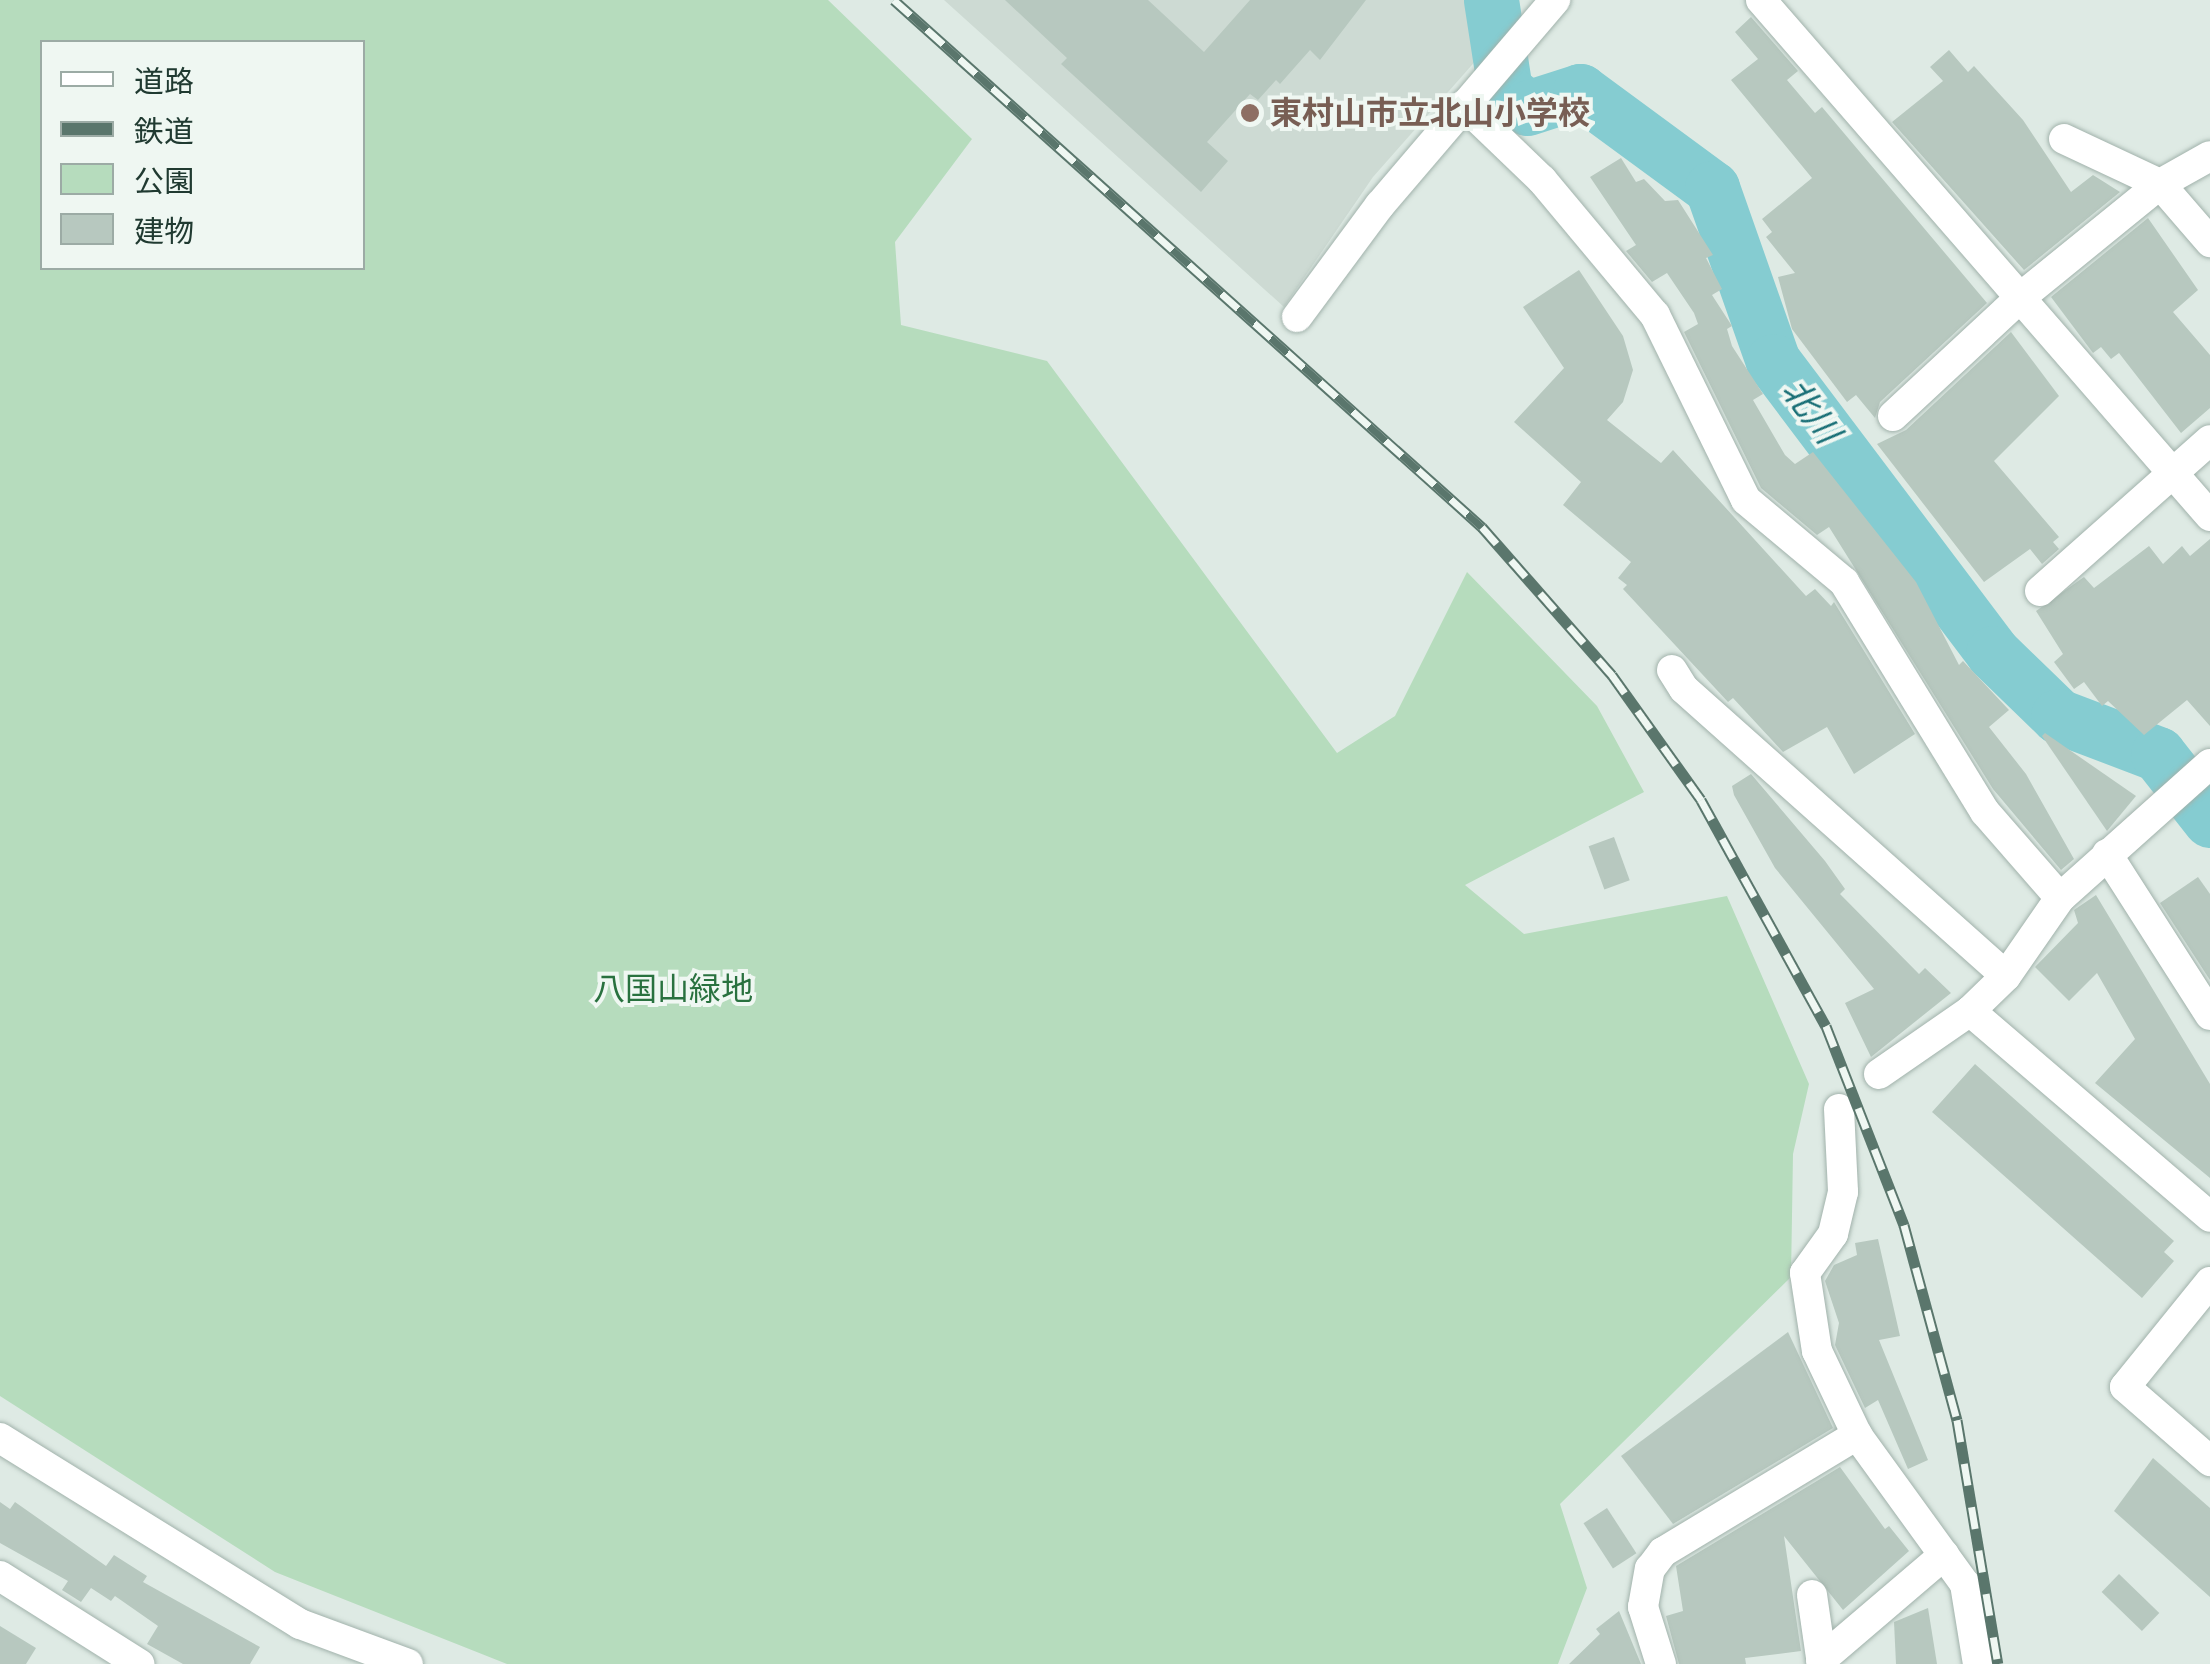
<!DOCTYPE html>
<html>
<head>
<meta charset="utf-8">
<style>
  body { margin:0 }
  #map { position:relative; width:2210px; height:1664px; overflow:hidden; background:#deeae4; font-family:"DejaVu Sans","Noto Sans JP",sans-serif }
  div>[style] { position:absolute }
  .built>* { inset:0; background:#cddad3 }
  .green>* { inset:0; background:#b6dcbd }
  .river>* { height:55px; margin:-27.5px; padding:0 27.5px; transform-origin:27.5px; border-radius:27.5px; background:#85ccd1 }
  .building>* { inset:0; background:#b7c8bf; transform-origin:0 0 }
  .roads { filter:drop-shadow(0 0 2px #a1b2ab) drop-shadow(0 0 2px #a1b2ab) }
  .street>* { height:30px; margin:-15px; padding:0 15px; transform-origin:15px; border-radius:15px; background:#fff }
  .secondary>* { height:30px; margin:-15px; padding:0 15px; transform-origin:15px; border-radius:15px; background:#fff }
  .rail>* { height:11px; margin-top:-5.5px; transform-origin:0; background:repeating-linear-gradient(90deg,#eff7f2 0 22px,#5a766c 0 44px); box-sizing:border-box; border-block:2px solid #5a766c }
  .dots>* { width:28px; height:28px; translate:-50% -50%; box-sizing:border-box; border:5px solid #eff7f2; border-radius:50% }
  span { translate:-50% -50%; white-space:nowrap; text-align:center; line-height:1.15; -webkit-text-stroke:8px #eff7f2; paint-order:stroke }
  .education-label { font-size:32px; color:#785e54; font-weight:700 }
  .left { translate:0 -50%; text-align:left }
  .park-label { font-size:32px; color:#29713f }
  .water-label { font-size:35px; color:#196f76; font-style:italic }
  .legend { position:absolute; left:40px; top:40px; width:325px; height:230px; box-sizing:border-box; background:#eff7f2; border:2px solid #9caba5; margin:0; padding:12px 18px; list-style:none; font-size:30px; color:#203a31 }
  .legend li { display:flex; align-items:center; gap:20px; height:50px }
  .legend b { width:50px; border:2px solid #9caba5 }
</style>
</head>
<body>
<div id="map">
  <div class="built">
    <i style="clip-path:polygon(944px 0,1480px 0,1486px 49px,1373px 177px,1284px 307px)"></i>
  </div>
  <div class="green">
    <i style="clip-path:polygon(evenodd,0 0,828px 0,972px 139px,895px 242px,901px 325px,1047px 361px,1337px 753px,1395px 716px,1467px 572px,1597px 706px,1644px 792px,1465px 885px,1524px 934px,1727px 896px,1809px 1084px,1793px 1154px,1791px 1277px,1560px 1504px,1587px 1588px,1558px 1664px,507px 1664px,275px 1572px,0 1396px,0 0,42px 42px,362px 42px,362px 268px,42px 268px,42px 42px)"></i>
  </div>
  <div class="river">
    <i style="left:1491px;top:0;width:91px;rotate:81.2deg"></i>
    <i style="left:1505px;top:90px;width:28px;rotate:39deg"></i>
    <i style="left:1527px;top:108px;width:56px;rotate:-17.8deg"></i>
    <i style="left:1580px;top:91px;width:164px;rotate:36.3deg"></i>
    <i style="left:1712px;top:188px;width:183px;rotate:70.6deg"></i>
    <i style="left:1773px;top:361px;width:366px;rotate:53deg"></i>
    <i style="left:1993px;top:653px;width:91px;rotate:44.1deg"></i>
    <i style="left:2058px;top:716px;width:107px;rotate:20.8deg"></i>
    <i style="left:2158px;top:754px;width:84px;rotate:51.8deg"></i>
  </div>
  <div class="building">
    <i style="clip-path:polygon(1005px 0,1148px 0,1204px 52px,1250px 0,1366px 0,1320px 60px,1310px 50px,1280px 84px,1276px 80px,1258px 100px,1250px 94px,1207px 142px,1228px 161px,1201px 192px,1061px 64px,1067px 58px)"></i>
    <i style="clip-path:polygon(1751px 17px,1798px 71px,1787px 80px,1815px 113px,1822px 107px,1987px 303px,1880px 402px,1875px 418px,1856px 395px,1847px 402px,1792px 329px,1778px 277px,1795px 273px,1766px 237px,1772px 232px,1762px 219px,1812px 178px,1731px 80px,1758px 59px,1735px 32px)"></i>
    <i style="clip-path:polygon(1949px 50px,1968px 72px,1974px 66px,2023px 120px,2071px 192px,2093px 175px,2120px 192px,2024px 270px,1892px 122px,1943px 81px,1930px 67px)"></i>
    <i style="clip-path:polygon(1621px 158px,1636px 182px,1644px 179px,1665px 201px,1678px 200px,1713px 255px,1706px 258px,1722px 289px,1712px 295px,1732px 326px,1727px 329px,1732px 346px,1763px 394px,1753px 400px,1785px 455px,1795px 464px,1813px 452px,1916px 582px,1959px 665px,1963px 661px,2009px 710px,1989px 727px,2026px 774px,2074px 859px,2061px 870px,1993px 789px,1829px 527px,1817px 535px,1761px 488px,1684px 332px,1698px 324px,1694px 313px,1667px 273px,1652px 282px,1626px 251px,1636px 245px,1590px 177px)"></i>
    <i style="clip-path:polygon(2148px 218px,2198px 290px,2173px 312px,2210px 355px,2210px 408px,2181px 433px,2119px 353px,2111px 359px,2101px 347px,2093px 353px,2051px 297px)"></i>
    <i style="clip-path:polygon(1579px 270px,1623px 336px,1633px 370px,1623px 402px,1607px 420px,1661px 463px,1673px 450px,1806px 596px,1815px 589px,1831px 606px,1834px 602px,1915px 734px,1854px 774px,1827px 727px,1783px 752px,1733px 698px,1728px 702px,1623px 589px,1627px 585px,1618px 578px,1631px 562px,1563px 505px,1581px 482px,1514px 422px,1564px 368px,1523px 307px)"></i>
    <i style="clip-path:polygon(2011px 332px,2059px 396px,1994px 461px,2059px 537px,2053px 542px,2059px 549px,2042px 564px,2030px 549px,1984px 582px,1877px 444px,1906px 430px)"></i>
    <i style="clip-path:polygon(2210px 539px,2210px 726px,2187px 700px,2144px 735px,2108px 701px,2102px 706px,2084px 682px,2074px 689px,2054px 662px,2063px 654px,2036px 611px,2084px 577px,2094px 588px,2149px 546px,2163px 564px,2182px 546px,2190px 556px)"></i>
    <i style="clip-path:polygon(2045px 733px,2136px 796px,2107px 831px,2042px 736px)"></i>
    <i style="clip-path:polygon(1751px 774px,1825px 861px,1845px 889px,1840px 894px,1919px 974px,1925px 968px,1951px 993px,1871px 1057px,1845px 1003px,1874px 989px,1775px 868px,1734px 795px,1732px 786px)"></i>
    <i style="left:1614px;top:837px;width:46px;height:27px;rotate:70deg"></i>
    <i style="clip-path:polygon(2198px 877px,2210px 894px,2210px 980px,2160px 903px)"></i>
    <i style="clip-path:polygon(2096px 895px,2210px 1084px,2210px 1178px,2095px 1083px,2135px 1039px,2097px 973px,2069px 1001px,2035px 967px,2078px 923px,2074px 910px)"></i>
    <i style="clip-path:polygon(1975px 1064px,2174px 1241px,2164px 1252px,2174px 1261px,2142px 1298px,1932px 1112px)"></i>
    <i style="clip-path:polygon(1878px 1239px,1900px 1336px,1879px 1340px,1928px 1460px,1908px 1469px,1878px 1400px,1865px 1408px,1835px 1345px,1839px 1323px,1825px 1281px,1834px 1265px,1857px 1255px,1855px 1243px)"></i>
    <i style="clip-path:polygon(1788px 1332px,1833px 1428px,1673px 1524px,1621px 1456px)"></i>
    <i style="clip-path:polygon(2153px 1458px,2210px 1508px,2210px 1597px,2114px 1511px)"></i>
    <i style="clip-path:polygon(1840px 1467px,1885px 1529px,1889px 1526px,1909px 1551px,1843px 1610px,1784px 1536px,1801px 1651px,1745px 1658px,1746px 1664px,1679px 1664px,1666px 1616px,1683px 1611px,1676px 1566px)"></i>
    <i style="clip-path:polygon(0 1502px,10px 1509px,15px 1502px,106px 1566px,114px 1555px,147px 1576px,143px 1582px,260px 1647px,250px 1664px,183px 1664px,147px 1644px,158px 1626px,115px 1596px,111px 1601px,91px 1588px,81px 1602px,62px 1590px,68px 1581px,0 1543px)"></i>
    <i style="left:1607px;top:1508px;width:54px;height:28px;rotate:57deg"></i>
    <i style="left:2119px;top:1574px;width:56px;height:25px;rotate:44deg"></i>
    <i style="clip-path:polygon(1928px 1608px,1937px 1664px,1896px 1664px,1894px 1622px)"></i>
    <i style="clip-path:polygon(1619px 1611px,1641px 1664px,1569px 1664px,1600px 1634px,1596px 1629px)"></i>
    <i style="clip-path:polygon(0 1626px,36px 1648px,26px 1664px,0 1664px)"></i>
  </div>
  <div class="roads">
    <div class="street">
      <i style="left:1761px;top:0;width:684px;rotate:48.97deg"></i>
      <i style="left:1464px;top:105px;width:108px;rotate:43.9deg"></i>
      <i style="left:1542px;top:180px;width:176px;rotate:50.1deg"></i>
      <i style="left:1655px;top:315px;width:206px;rotate:63.8deg"></i>
      <i style="left:1746px;top:500px;width:128px;rotate:39.9deg"></i>
      <i style="left:1844px;top:582px;width:270px;rotate:58.5deg"></i>
      <i style="left:1985px;top:812px;width:114px;rotate:48.9deg"></i>
      <i style="left:2064px;top:139px;width:106px;rotate:25.1deg"></i>
      <i style="left:2160px;top:184px;width:77px;rotate:49.2deg"></i>
      <i style="left:1297px;top:317px;width:139px;rotate:-53.5deg"></i>
      <i style="left:1380px;top:205px;width:270px;rotate:-49.5deg"></i>
      <i style="left:1893px;top:416px;width:175px;rotate:-42.9deg"></i>
      <i style="left:2021px;top:297px;width:179px;rotate:-39.1deg"></i>
      <i style="left:2160px;top:184px;width:57px;rotate:-29.2deg"></i>
      <i style="left:2040px;top:591px;width:227px;rotate:-41.6deg"></i>
      <i style="left:1672px;top:670px;width:22px;rotate:58deg"></i>
      <i style="left:1684px;top:689px;width:431px;rotate:41.7deg"></i>
      <i style="left:2107px;top:854px;width:191px;rotate:57.4deg"></i>
      <i style="left:1970px;top:1011px;width:50px;rotate:-44.2deg"></i>
      <i style="left:2006px;top:976px;width:95px;rotate:-55.3deg"></i>
      <i style="left:2060px;top:898px;width:201px;rotate:-41.8deg"></i>
      <i style="left:1879px;top:1074px;width:111px;rotate:-34.7deg"></i>
      <i style="left:1970px;top:1011px;width:316px;rotate:40.6deg"></i>
      <i style="left:1839px;top:1109px;width:83px;rotate:87.2deg"></i>
      <i style="left:1843px;top:1192px;width:43px;rotate:103.4deg"></i>
      <i style="left:1833px;top:1234px;width:48px;rotate:125.7deg"></i>
      <i style="left:1805px;top:1273px;width:79px;rotate:81.3deg"></i>
      <i style="left:1817px;top:1351px;width:93px;rotate:64.5deg"></i>
      <i style="left:1857px;top:1435px;width:184px;rotate:54.1deg"></i>
      <i style="left:1965px;top:1584px;width:81px;rotate:80.8deg"></i>
      <i style="left:2210px;top:1282px;width:135px;rotate:129deg"></i>
      <i style="left:2125px;top:1387px;width:113px;rotate:41deg"></i>
      <i style="left:0;top:1576px;width:165px;rotate:32.3deg"></i>
      <i style="left:1812px;top:1595px;width:70px;rotate:81.8deg"></i>
      <i style="left:1821px;top:1660px;width:162px;rotate:-40.5deg"></i>
      <i style="left:1661px;top:1664px;width:60px;rotate:-107.5deg"></i>
      <i style="left:1643px;top:1607px;width:39px;rotate:-80deg"></i>
      <i style="left:1650px;top:1569px;width:21px;rotate:-53deg"></i>
      <i style="left:1663px;top:1552px;width:227px;rotate:-31.1deg"></i>
    </div>
    <div class="secondary">
      <i style="left:0;top:1438px;width:353px;rotate:31.8deg"></i>
      <i style="left:300px;top:1624px;width:115px;rotate:20.3deg"></i>
    </div>
  </div>
  <div class="rail">
    <i style="left:894px;top:0;width:790px;rotate:41.87deg"></i>
    <i style="left:1482px;top:527px;width:197px;rotate:48.7deg"></i>
    <i style="left:1612px;top:675px;width:153px;rotate:54.5deg"></i>
    <i style="left:1701px;top:800px;width:258px;rotate:61.1deg"></i>
    <i style="left:1826px;top:1026px;width:214px;rotate:68.6deg"></i>
    <i style="left:1904px;top:1225px;width:202px;rotate:74.8deg"></i>
    <i style="left:1957px;top:1420px;width:247px;rotate:80.5deg"></i>
  </div>
  <div class="dots">
    <i style="left:1250px;top:113px;background:#8d6e63"></i>
  </div>
  <div class="education-label">
    <span class="left" style="left:1270px;top:113px">東村山市立北山小学校</span>
  </div>
  <div class="park-label">
    <span style="left:673px;top:989px">八国山緑地</span>
  </div>
  <div class="water-label">
    <span style="left:1811px;top:411px;rotate:53deg">北川</span>
  </div>
  <ul class="legend">
  <li><b style="height:12px;background:#fff"></b>道路</li>
  <li><b style="height:12px;background:#5a766c"></b>鉄道</li>
  <li><b style="height:28px;background:#b6dcbd"></b>公園</li>
  <li><b style="height:28px;background:#b7c8bf"></b>建物</li>
  </ul>
</div>
</body>
</html>
